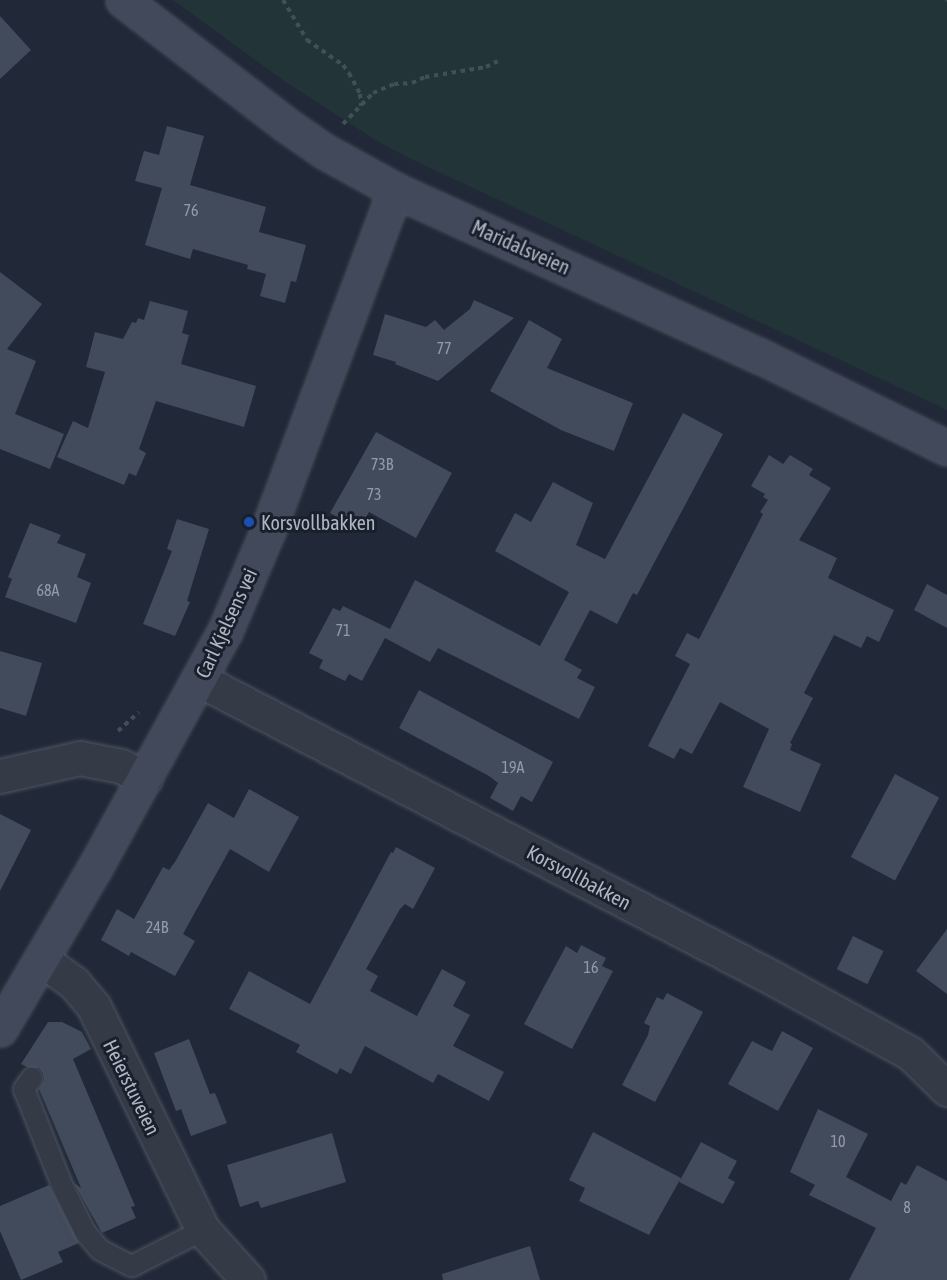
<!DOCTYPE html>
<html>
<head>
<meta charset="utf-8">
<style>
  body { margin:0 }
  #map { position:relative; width:947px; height:1280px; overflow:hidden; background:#212837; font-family:"Asap Condensed",sans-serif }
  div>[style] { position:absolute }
  .green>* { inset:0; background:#223438 }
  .building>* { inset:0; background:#424b5c; transform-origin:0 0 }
  .path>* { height:4px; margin-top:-2px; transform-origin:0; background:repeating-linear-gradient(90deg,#405155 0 4.5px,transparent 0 9px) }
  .roads { filter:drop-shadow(0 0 2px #4e5562) drop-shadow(0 0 2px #4e5562) }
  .lane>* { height:20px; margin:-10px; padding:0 10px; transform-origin:10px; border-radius:10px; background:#343b47 }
  .street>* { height:33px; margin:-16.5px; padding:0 16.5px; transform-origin:16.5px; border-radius:16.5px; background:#343b47 }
  .secondary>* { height:33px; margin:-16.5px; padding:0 16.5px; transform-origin:16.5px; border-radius:16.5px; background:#42495a }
  .dots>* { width:16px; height:16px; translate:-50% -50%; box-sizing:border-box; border:3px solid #19202c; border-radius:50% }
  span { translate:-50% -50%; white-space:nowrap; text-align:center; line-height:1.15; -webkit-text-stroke:6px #19202c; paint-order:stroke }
  .number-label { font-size:16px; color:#939aaa }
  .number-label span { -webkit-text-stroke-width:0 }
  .street-label { font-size:20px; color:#aeb5c4 }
  .poi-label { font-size:20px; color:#aeb5c4 }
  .left { translate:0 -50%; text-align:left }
</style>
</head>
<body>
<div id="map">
  <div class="green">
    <i style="clip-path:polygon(173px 0,947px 0,947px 410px,411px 159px,377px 141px,284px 81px)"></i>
  </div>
  <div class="building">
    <i style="clip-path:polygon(0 16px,31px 50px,0 79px)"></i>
    <i style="clip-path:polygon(167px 126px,204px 136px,190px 185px,266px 207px,259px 232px,306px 245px,296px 282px,291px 281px,285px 303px,260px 296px,266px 274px,247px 269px,248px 265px,193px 249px,190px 259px,145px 245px,162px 188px,135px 181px,144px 151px,159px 155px)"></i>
    <i style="clip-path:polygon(0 272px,42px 304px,7px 349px,36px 361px,15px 414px,64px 434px,50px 469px,0 449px)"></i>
    <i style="clip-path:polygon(474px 300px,514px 318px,438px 381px,395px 364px,396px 362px,373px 355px,385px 314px,426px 327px,435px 320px,444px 330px,470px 309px)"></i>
    <i style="clip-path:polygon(150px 301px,188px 311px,182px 333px,189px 335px,181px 364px,256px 386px,244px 427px,156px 401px,139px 449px,146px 453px,136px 476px,129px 473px,124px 485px,57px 457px,73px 421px,88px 428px,105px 372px,86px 367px,95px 332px,123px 339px,132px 322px,136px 323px,138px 318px,144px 320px)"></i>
    <i style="clip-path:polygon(529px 320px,562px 339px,547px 368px,633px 403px,614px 451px,561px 430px,490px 391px)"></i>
    <i style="clip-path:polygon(683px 413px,723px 434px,637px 595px,633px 593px,617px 624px,590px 610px,564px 660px,582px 670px,577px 678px,595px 687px,579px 719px,438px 648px,430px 662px,385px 638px,362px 681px,349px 674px,345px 681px,319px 668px,323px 660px,309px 653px,333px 608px,340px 611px,343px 606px,390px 629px,415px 580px,540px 646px,569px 592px,495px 551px,515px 513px,531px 522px,553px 482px,593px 503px,576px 545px,605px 559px)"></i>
    <i style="clip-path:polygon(376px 432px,452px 473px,416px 538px,369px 512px,359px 529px,330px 513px)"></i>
    <i style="clip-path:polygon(769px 455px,783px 464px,790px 455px,813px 469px,809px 475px,831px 488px,799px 540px,837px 558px,828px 578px,894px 610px,879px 642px,867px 636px,861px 648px,834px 635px,804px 693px,813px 698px,790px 743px,792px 744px,790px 750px,821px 764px,800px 812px,743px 787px,769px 729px,720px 702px,692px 754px,680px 748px,674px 759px,648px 746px,690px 664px,675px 656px,687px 633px,699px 639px,763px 514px,760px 512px,768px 500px,763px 497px,765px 494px,751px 486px)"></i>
    <i style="clip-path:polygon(177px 519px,209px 529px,187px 601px,190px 602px,175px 636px,143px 624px,172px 551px,167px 549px)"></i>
    <i style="clip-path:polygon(30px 523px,61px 535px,57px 543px,86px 554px,77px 577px,91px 583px,76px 623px,5px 597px,12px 579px,8px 577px)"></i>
    <i style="clip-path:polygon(927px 584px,947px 595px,947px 628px,914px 610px)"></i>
    <i style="clip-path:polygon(0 651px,42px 663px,26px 716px,0 708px)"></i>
    <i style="clip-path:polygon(419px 690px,553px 762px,532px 802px,521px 796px,513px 811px,490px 798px,498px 783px,489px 776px,399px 728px)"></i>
    <i style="left:895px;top:774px;width:50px;height:94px;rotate:28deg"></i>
    <i style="clip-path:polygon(249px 789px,299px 817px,269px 872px,230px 849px,183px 934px,195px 941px,175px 976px,131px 952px,129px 956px,101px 940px,117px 909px,134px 919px,163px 867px,169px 870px,175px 862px,208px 803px,234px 818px)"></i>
    <i style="clip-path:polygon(0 814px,31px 830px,0 891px)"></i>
    <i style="clip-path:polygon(396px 847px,435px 868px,413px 909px,405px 904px,400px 909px,366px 969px,378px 976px,370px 991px,417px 1016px,442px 969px,466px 982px,453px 1006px,470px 1015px,453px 1046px,504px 1072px,489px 1101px,438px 1074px,433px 1083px,365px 1046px,351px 1074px,340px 1068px,337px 1074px,296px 1052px,300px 1045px,229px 1009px,249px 971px,310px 1004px,391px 852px,393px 853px)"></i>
    <i style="clip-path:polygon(947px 929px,947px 994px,916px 971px)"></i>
    <i style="left:853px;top:936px;width:34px;height:37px;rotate:26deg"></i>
    <i style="clip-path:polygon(581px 945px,606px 958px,602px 966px,613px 971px,572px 1049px,524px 1024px,566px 946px,577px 953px)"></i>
    <i style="clip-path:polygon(667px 993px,703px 1012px,655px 1102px,622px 1085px,648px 1035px,650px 1026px,644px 1023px,657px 997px,663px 1000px)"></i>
    <i style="clip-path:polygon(48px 1022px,62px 1022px,82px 1032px,91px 1049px,73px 1059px,135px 1206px,131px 1207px,136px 1218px,102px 1233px,74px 1183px,81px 1188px,39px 1089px,44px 1080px,43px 1073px,39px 1068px,27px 1067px,21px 1064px)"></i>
    <i style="clip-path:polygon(782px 1031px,813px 1048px,778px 1111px,728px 1084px,752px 1041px,772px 1051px)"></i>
    <i style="clip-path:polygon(189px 1039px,210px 1094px,215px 1093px,227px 1123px,191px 1136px,181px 1109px,176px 1111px,154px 1053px)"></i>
    <i style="clip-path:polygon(818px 1109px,868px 1134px,846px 1177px,891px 1201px,901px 1182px,906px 1185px,917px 1165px,947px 1181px,947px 1280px,849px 1280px,876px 1228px,809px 1195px,815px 1185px,790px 1172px)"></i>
    <i style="clip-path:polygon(593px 1132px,681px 1178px,649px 1235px,579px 1201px,585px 1188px,569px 1180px)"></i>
    <i style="clip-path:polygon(332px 1133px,346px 1182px,261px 1208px,258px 1201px,240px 1207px,227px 1165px)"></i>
    <i style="clip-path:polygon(701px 1142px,737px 1161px,728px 1178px,735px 1182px,723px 1204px,679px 1182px)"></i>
    <i style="clip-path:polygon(49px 1185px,79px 1243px,58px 1252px,63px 1262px,21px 1280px,0 1231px,0 1206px)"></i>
    <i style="clip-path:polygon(530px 1246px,540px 1280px,443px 1280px,442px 1274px)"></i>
  </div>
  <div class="path">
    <i style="left:283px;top:0;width:47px;rotate:59deg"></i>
    <i style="left:307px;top:40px;width:44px;rotate:34.8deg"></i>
    <i style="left:343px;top:65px;width:10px;rotate:53deg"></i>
    <i style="left:349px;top:73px;width:24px;rotate:62deg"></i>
    <i style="left:360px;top:94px;width:12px;rotate:85deg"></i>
    <i style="left:946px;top:0;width:1px;rotate:45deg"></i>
    <i style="left:343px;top:124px;width:43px;rotate:-45.9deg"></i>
    <i style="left:373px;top:93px;width:23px;rotate:-23deg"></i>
    <i style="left:394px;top:84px;width:18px;rotate:-3deg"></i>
    <i style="left:412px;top:83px;width:14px;rotate:-25deg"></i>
    <i style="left:425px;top:77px;width:62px;rotate:-9.3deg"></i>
    <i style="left:486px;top:67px;width:13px;rotate:-27deg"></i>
    <i style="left:118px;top:731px;width:28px;rotate:-42deg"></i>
  </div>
  <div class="roads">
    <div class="lane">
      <i style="left:32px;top:1078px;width:14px;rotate:126deg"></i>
      <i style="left:24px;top:1089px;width:103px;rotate:68.4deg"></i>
      <i style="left:62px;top:1185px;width:52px;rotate:63.9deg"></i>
      <i style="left:85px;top:1232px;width:23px;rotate:50deg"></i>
      <i style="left:100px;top:1250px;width:36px;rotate:27deg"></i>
      <i style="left:132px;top:1266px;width:80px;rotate:-26.9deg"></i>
    </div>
    <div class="street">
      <i style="left:200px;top:680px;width:644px;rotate:27.48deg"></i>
      <i style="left:771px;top:977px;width:158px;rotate:28.7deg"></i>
      <i style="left:910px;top:1053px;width:52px;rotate:44.2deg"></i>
      <i style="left:0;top:776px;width:82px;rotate:-12.7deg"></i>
      <i style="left:80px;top:758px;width:42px;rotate:11deg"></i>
      <i style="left:121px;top:766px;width:27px;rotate:27deg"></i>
      <i style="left:41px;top:959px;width:41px;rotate:36deg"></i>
      <i style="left:74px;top:983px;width:31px;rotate:50deg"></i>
      <i style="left:94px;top:1007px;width:248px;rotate:64deg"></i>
      <i style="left:203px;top:1230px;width:67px;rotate:48deg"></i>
    </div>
    <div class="secondary">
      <i style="left:123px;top:0;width:204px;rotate:37.4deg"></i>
      <i style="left:285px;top:124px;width:47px;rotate:34.7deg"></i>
      <i style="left:324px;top:151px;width:81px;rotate:28.8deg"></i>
      <i style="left:395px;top:190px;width:401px;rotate:24.5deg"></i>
      <i style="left:760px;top:356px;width:208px;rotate:26.2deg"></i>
      <i style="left:0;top:1029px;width:186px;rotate:-59.6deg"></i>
      <i style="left:94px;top:869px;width:272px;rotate:-61.2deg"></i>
      <i style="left:225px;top:631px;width:110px;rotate:-66.9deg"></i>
      <i style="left:268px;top:530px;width:363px;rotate:-69.5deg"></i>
    </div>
  </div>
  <div class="dots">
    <i style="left:249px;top:522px;background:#1a4fb4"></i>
  </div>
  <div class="number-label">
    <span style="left:191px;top:210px">76</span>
    <span style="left:444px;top:348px">77</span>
    <span style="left:382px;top:464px">73B</span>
    <span style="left:374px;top:494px">73</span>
    <span style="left:48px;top:590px">68A</span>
    <span style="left:343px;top:630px">71</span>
    <span style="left:513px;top:767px">19A</span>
    <span style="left:157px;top:927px">24B</span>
    <span style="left:591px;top:967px">16</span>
    <span style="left:838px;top:1141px">10</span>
    <span style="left:907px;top:1207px">8</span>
  </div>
  <div class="street-label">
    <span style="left:521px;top:247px;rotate:24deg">Maridalsveien</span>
    <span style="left:226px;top:623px;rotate:-65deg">Carl Kjelsens vei</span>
    <span style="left:579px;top:877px;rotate:28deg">Korsvollbakken</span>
    <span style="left:132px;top:1087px;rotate:64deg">Heierstuveien</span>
  </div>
  <div class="poi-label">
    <span class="left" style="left:261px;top:522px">Korsvollbakken</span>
  </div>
</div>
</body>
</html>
